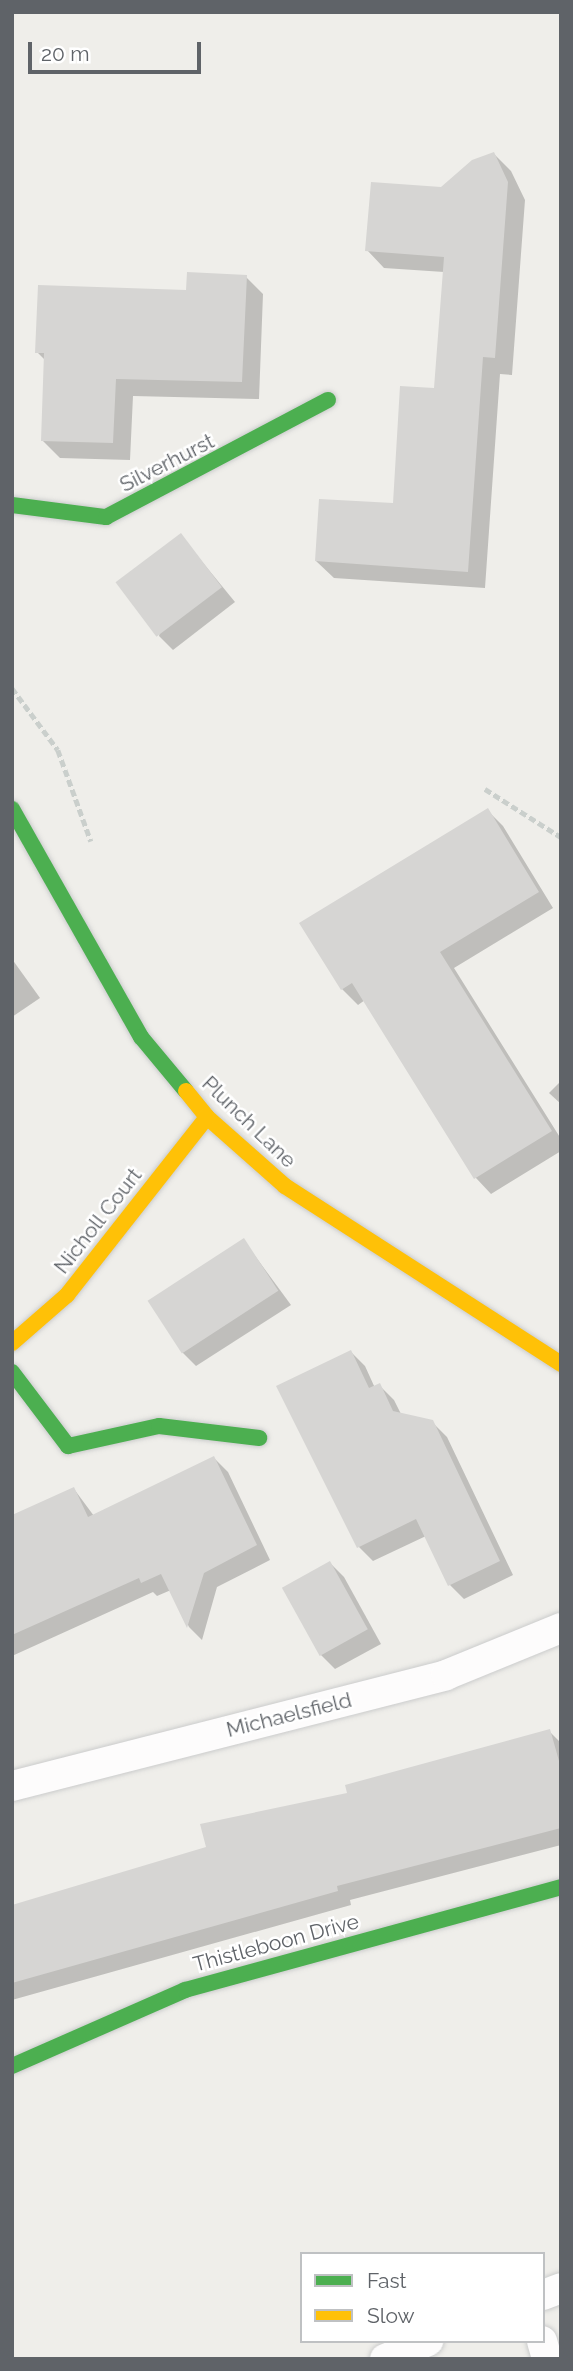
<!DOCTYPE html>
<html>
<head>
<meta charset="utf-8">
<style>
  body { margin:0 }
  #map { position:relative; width:573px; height:2371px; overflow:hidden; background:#efeeea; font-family:Raleway,sans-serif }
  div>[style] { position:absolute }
  .shadow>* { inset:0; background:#0003 }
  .building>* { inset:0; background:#d6d5d3; transform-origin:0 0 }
  .path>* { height:4.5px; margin-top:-2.25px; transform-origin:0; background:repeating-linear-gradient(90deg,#cacfcc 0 7px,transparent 0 10.5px) }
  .roads { filter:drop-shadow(0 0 2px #cbcccc) drop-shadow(0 0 2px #cbcccc) }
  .lane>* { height:30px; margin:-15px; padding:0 15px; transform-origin:15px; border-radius:15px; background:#fdfcfc }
  .fast>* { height:16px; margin:-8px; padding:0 8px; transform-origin:8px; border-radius:8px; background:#4caf50 }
  .slow>* { height:16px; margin:-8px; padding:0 8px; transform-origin:8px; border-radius:8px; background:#ffc107 }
  span { translate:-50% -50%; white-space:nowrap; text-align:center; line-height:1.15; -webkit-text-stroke:5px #fff; paint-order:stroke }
  .street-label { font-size:21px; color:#5f6368 }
  .frame { position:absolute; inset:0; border:14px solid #5f6368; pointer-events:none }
  .legend { position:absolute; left:300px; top:2252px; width:245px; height:91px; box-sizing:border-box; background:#fff; border:2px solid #bfc1c3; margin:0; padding:9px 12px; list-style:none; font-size:21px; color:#5f6368 }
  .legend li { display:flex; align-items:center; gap:14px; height:35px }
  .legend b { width:35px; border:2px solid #bfc1c3 }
  .scale { position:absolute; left:28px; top:42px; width:173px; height:32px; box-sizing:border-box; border:4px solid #5f6368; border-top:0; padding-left:9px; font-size:21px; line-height:24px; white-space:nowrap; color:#5f6368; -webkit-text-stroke:5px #fff; paint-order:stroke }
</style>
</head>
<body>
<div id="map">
  <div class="shadow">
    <i style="clip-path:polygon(494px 154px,511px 171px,525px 200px,512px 375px,500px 374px,485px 588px,334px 578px,316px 561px,394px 505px,435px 390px,444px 272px,384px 268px,367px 250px,441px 189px)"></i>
    <i style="clip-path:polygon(246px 277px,263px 294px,259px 399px,133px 396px,130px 460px,60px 458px,42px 440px,45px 360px,37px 352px)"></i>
    <i style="clip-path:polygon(181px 536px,235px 602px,173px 650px,159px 636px)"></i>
    <i style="clip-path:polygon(487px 810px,503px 826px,553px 908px,454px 968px,561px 1139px,561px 1151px,491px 1194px,476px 1178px,365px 1000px,358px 1005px,342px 989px,302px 924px)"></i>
    <i style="clip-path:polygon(12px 959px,40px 998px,12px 1017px)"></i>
    <i style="clip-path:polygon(561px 1081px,561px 1104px,549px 1093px)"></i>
    <i style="clip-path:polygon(244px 1241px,291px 1305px,196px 1366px,182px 1352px)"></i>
    <i style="clip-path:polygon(351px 1352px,365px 1366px,375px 1388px,380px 1386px,394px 1400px,401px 1414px,432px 1422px,447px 1437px,513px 1575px,464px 1599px,450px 1585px,426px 1536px,373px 1561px,359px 1547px)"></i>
    <i style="clip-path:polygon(214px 1458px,228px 1472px,270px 1560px,217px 1587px,202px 1640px,189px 1627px,171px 1590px,157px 1596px,153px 1592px,12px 1656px,12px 1517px,74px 1489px,94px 1516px)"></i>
    <i style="clip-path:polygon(330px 1563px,344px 1577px,381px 1644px,335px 1669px,321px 1655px)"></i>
    <i style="clip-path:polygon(549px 1731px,561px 1743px,561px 1845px,350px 1900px,351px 1905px,12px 2000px,12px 1907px,208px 1849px,349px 1794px)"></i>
  </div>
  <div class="building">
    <i style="clip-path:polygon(494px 152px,508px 182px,495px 358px,483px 357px,468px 572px,315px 561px,319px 499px,393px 503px,400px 386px,434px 388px,444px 257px,365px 251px,371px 182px,441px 187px,472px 160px)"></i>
    <i style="clip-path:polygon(187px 272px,247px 275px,242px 382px,116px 379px,113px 443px,41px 441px,44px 353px,35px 353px,38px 285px,186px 290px)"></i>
    <i style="left:181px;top:533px;width:68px;height:82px;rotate:53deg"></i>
    <i style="clip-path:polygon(488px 808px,539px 892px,440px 952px,552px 1131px,474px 1179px,352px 983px,341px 990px,299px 923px)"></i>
    <i style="left:244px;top:1238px;width:63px;height:115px;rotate:57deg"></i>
    <i style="clip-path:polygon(351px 1350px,369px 1388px,380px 1383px,393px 1411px,433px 1420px,500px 1561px,448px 1586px,416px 1519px,357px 1548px,276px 1386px)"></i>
    <i style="clip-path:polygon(214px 1456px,257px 1545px,204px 1573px,187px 1628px,161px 1574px,141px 1583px,139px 1578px,12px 1635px,12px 1515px,74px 1487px,88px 1517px)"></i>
    <i style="left:330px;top:1561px;width:78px;height:55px;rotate:61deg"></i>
    <i style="clip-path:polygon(550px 1729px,561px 1768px,561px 1828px,337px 1886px,338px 1891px,12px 1983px,12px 1905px,206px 1847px,200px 1824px,347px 1793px,345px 1785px)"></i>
  </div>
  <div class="path">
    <i style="left:12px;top:688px;width:77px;rotate:53.4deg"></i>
    <i style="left:58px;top:750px;width:97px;rotate:70.1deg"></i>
    <i style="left:485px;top:789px;width:90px;rotate:32.3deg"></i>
  </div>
  <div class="roads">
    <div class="lane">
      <i style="left:12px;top:1786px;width:448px;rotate:-14.3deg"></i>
      <i style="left:446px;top:1675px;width:124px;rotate:-22.2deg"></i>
      <i style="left:543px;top:2295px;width:19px;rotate:-21deg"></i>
      <i style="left:542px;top:2341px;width:19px;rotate:74deg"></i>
      <i style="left:385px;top:2359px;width:47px;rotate:-22.7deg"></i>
    </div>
    <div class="fast">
      <i style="left:12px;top:505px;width:95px;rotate:7.3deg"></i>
      <i style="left:106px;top:517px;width:251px;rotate:-27.8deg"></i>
      <i style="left:12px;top:809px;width:262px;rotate:60.5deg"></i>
      <i style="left:141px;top:1037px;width:70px;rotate:50.2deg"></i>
      <i style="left:12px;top:1372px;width:93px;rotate:52.9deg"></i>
      <i style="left:68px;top:1446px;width:93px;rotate:-12.4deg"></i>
      <i style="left:159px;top:1426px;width:101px;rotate:6.8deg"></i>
      <i style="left:12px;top:2066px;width:189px;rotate:-23.7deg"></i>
      <i style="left:185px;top:1990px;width:390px;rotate:-15.3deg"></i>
    </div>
    <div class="slow">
      <i style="left:186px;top:1091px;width:33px;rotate:51deg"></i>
      <i style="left:207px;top:1117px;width:104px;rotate:41.5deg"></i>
      <i style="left:285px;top:1186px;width:328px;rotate:32.8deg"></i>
      <i style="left:12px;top:1343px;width:73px;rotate:-41.1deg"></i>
      <i style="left:67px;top:1295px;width:226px;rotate:-51.8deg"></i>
    </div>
  </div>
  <div class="street-label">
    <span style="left:167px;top:463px;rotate:-27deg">Silverhurst</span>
    <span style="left:249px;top:1122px;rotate:44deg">Plunch Lane</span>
    <span style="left:98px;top:1221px;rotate:-52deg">Nicholl Court</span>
    <span style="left:289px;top:1715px;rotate:-14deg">Michaelsfield</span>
    <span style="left:276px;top:1943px;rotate:-15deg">Thistleboon Drive</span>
  </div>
  <div class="frame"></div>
  <ul class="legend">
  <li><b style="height:9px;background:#4caf50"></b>Fast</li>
  <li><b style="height:9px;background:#ffc107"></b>Slow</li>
  </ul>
  <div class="scale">20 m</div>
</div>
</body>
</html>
